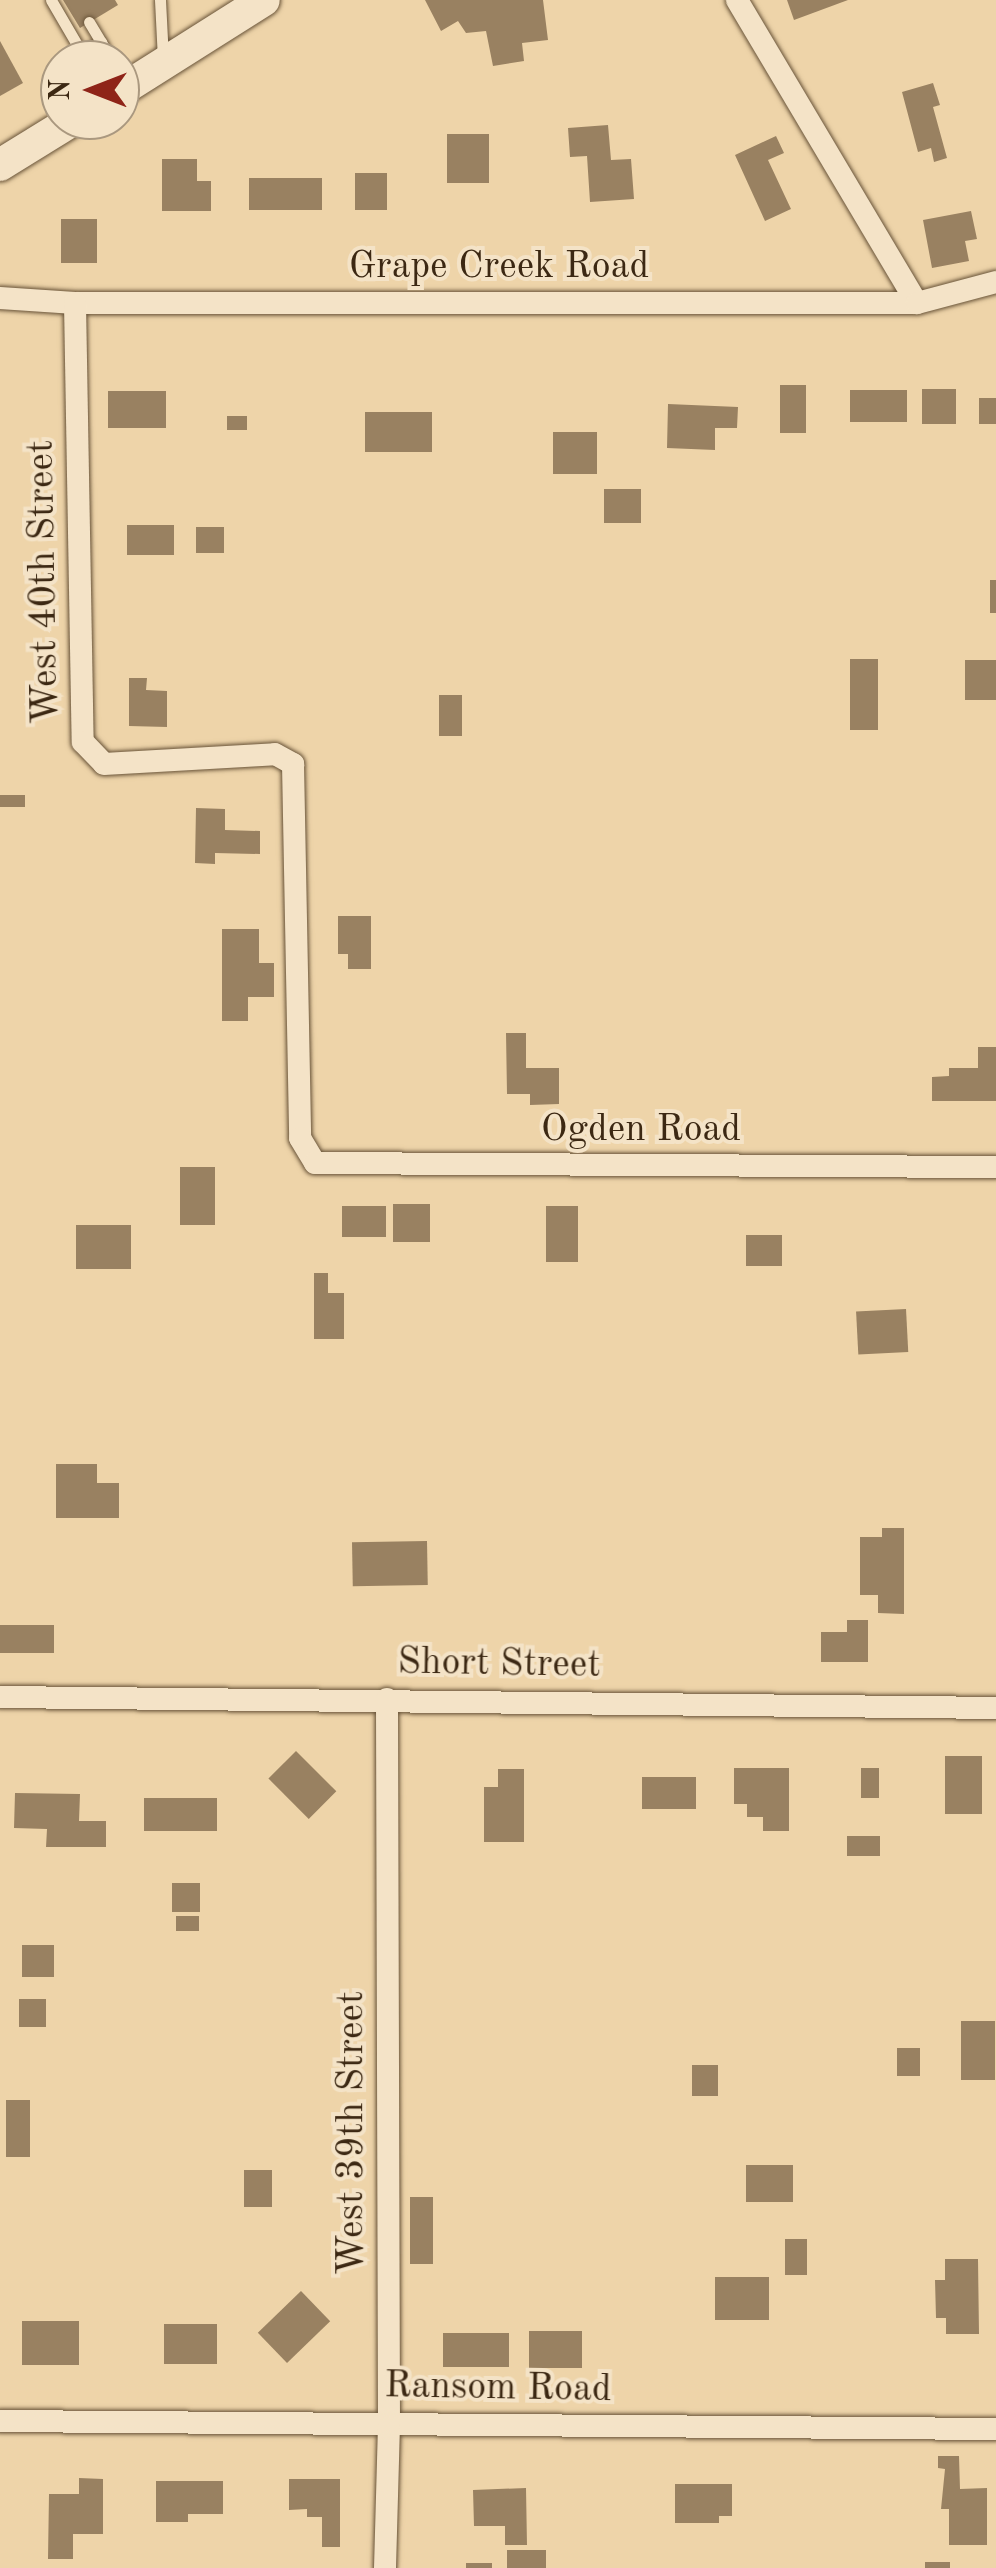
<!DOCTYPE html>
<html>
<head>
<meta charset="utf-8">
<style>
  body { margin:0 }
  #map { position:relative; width:996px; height:2568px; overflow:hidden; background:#eed4a9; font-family:"Old Standard TT",serif }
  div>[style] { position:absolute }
  .building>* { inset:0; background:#998161; transform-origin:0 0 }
  .roads { filter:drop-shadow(0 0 2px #685338) drop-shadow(0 0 2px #685338) }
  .lane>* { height:11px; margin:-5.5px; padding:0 5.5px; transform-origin:5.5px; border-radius:5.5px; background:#f4e3c7 }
  .street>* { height:22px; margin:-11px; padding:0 11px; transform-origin:11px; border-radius:11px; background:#f4e3c7 }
  .secondary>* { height:32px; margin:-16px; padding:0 16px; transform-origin:16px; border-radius:16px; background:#f4e3c7 }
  span { translate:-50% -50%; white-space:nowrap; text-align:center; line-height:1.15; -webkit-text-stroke:8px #f4e3c7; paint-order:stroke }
  .street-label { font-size:38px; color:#3c2813 }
  .north { position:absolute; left:40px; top:40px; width:100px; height:100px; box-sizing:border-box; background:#f4e3c7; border:2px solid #aa987f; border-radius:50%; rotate:270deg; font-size:28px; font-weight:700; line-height:40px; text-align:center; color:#3c2813 }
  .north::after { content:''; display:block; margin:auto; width:35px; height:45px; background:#8f2418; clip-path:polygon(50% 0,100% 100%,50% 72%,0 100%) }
</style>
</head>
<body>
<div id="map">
  <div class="building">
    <i style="clip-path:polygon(63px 0,115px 0,118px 5px,80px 28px)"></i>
    <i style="clip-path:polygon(425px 0,543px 0,548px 40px,522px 43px,524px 61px,493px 66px,486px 31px,466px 33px,458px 21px,441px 31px)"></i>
    <i style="clip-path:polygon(787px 0,848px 0,794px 20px)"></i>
    <i style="clip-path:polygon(0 41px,23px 83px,0 96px)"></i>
    <i style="clip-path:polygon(933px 83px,940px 105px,933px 107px,947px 158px,934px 162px,931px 148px,918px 152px,902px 92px)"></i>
    <i style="clip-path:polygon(608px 125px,611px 160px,631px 159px,634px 199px,590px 202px,587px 156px,570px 157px,568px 128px)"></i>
    <i style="left:447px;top:134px;width:42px;height:49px"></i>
    <i style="clip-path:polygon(776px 136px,784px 153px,768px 160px,791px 209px,765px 221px,735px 155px)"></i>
    <i style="clip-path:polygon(162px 159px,197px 159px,197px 181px,211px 181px,211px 211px,162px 211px)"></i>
    <i style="left:355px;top:173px;width:32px;height:37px"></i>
    <i style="left:249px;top:178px;width:73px;height:32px"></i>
    <i style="clip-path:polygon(971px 211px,977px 239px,965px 241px,969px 261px,932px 268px,923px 220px)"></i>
    <i style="left:61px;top:219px;width:36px;height:44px"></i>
    <i style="left:780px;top:385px;width:26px;height:48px"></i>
    <i style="left:922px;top:389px;width:34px;height:35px"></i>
    <i style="left:850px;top:390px;width:57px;height:32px"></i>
    <i style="left:108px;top:391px;width:58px;height:37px"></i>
    <i style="left:979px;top:398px;width:17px;height:26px"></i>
    <i style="clip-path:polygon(668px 404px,738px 407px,737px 428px,715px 428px,715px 450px,667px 448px)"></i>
    <i style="left:432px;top:412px;width:40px;height:67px;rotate:90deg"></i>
    <i style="left:227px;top:416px;width:20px;height:14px"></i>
    <i style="left:553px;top:432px;width:44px;height:42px"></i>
    <i style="left:604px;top:489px;width:37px;height:34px"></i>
    <i style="left:127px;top:525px;width:47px;height:30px"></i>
    <i style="left:196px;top:527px;width:28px;height:26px"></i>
    <i style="left:990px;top:580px;width:6px;height:33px"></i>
    <i style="left:850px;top:659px;width:28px;height:71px"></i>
    <i style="left:965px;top:660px;width:31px;height:40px"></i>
    <i style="clip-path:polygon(129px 678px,147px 678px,146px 690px,167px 691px,167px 727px,129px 726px)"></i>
    <i style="left:439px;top:695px;width:23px;height:41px"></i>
    <i style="left:0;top:795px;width:25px;height:12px"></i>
    <i style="clip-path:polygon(196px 808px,225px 809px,225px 830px,260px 831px,260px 854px,215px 853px,215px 864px,195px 863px)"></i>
    <i style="clip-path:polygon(338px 916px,371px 916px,371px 969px,348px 969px,348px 954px,338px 954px)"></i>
    <i style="clip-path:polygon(222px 929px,259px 929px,259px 963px,274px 963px,274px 997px,248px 997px,248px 1021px,222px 1021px)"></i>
    <i style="clip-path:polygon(506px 1033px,526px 1033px,526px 1068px,559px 1068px,559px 1104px,530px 1105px,530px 1094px,507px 1094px)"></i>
    <i style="clip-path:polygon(978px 1047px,996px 1047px,996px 1101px,932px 1101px,932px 1077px,949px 1076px,949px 1068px,978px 1068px)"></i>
    <i style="left:180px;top:1167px;width:35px;height:58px"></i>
    <i style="left:393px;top:1204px;width:37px;height:38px"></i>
    <i style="left:342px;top:1206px;width:44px;height:31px"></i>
    <i style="left:546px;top:1206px;width:32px;height:56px"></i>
    <i style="left:76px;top:1225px;width:55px;height:44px"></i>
    <i style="left:746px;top:1235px;width:36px;height:31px"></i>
    <i style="clip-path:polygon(314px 1273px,328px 1273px,328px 1293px,344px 1293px,344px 1339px,314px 1339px)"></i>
    <i style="left:906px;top:1309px;width:43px;height:50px;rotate:87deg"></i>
    <i style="clip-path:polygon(56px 1464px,97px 1464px,97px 1483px,119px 1483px,119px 1518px,56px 1518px)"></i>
    <i style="clip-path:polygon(882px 1528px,904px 1528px,904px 1614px,878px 1613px,878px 1595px,860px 1595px,860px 1537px,882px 1537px)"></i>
    <i style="left:427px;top:1541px;width:44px;height:75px;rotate:89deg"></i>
    <i style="clip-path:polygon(847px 1620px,868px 1620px,868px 1662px,821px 1662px,821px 1632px,847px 1632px)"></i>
    <i style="left:0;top:1625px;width:54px;height:28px"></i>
    <i style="left:296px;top:1751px;width:57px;height:39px;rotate:45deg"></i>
    <i style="left:945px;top:1756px;width:37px;height:58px"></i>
    <i style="clip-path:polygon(734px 1768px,789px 1768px,789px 1831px,763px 1831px,763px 1817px,747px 1817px,747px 1804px,734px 1804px)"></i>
    <i style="left:861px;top:1768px;width:18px;height:30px"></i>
    <i style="clip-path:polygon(498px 1769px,524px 1769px,524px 1842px,484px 1842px,484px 1787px,498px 1787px)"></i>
    <i style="left:642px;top:1777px;width:54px;height:32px"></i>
    <i style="clip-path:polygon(15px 1793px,80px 1794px,79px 1821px,106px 1821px,106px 1847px,46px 1847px,47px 1829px,14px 1828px)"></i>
    <i style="left:144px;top:1798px;width:73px;height:33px"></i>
    <i style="left:847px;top:1836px;width:33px;height:20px"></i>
    <i style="left:172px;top:1883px;width:28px;height:29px"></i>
    <i style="left:176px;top:1916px;width:23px;height:15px"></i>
    <i style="left:22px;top:1945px;width:32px;height:32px"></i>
    <i style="left:19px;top:1999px;width:27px;height:28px"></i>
    <i style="left:961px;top:2021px;width:34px;height:59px"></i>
    <i style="left:897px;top:2048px;width:23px;height:28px"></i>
    <i style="left:692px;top:2065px;width:26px;height:31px"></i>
    <i style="left:6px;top:2100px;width:24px;height:57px"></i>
    <i style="left:746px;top:2165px;width:47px;height:37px"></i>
    <i style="left:244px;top:2170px;width:28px;height:37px"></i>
    <i style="left:410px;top:2197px;width:23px;height:67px"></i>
    <i style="left:785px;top:2239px;width:22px;height:36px"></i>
    <i style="clip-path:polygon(945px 2259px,978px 2259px,979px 2334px,946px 2334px,946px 2318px,936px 2318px,935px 2280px,945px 2280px)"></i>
    <i style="left:715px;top:2277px;width:54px;height:43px"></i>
    <i style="left:301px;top:2291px;width:42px;height:60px;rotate:46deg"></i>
    <i style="left:22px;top:2321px;width:57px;height:44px"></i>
    <i style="left:164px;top:2324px;width:53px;height:40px"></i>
    <i style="left:529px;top:2331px;width:53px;height:37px"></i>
    <i style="left:443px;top:2333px;width:66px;height:34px"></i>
    <i style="clip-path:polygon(938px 2456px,959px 2456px,960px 2489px,987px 2488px,987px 2545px,949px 2545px,949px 2509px,941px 2509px,945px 2469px,938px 2468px)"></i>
    <i style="clip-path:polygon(79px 2478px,103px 2479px,103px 2534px,73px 2534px,73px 2559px,48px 2559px,49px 2494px,79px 2494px)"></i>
    <i style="clip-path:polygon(289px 2479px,340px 2479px,340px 2547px,322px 2547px,322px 2517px,307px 2517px,307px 2509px,289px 2510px)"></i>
    <i style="clip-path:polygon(156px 2481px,223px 2481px,223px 2514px,188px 2514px,188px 2522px,156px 2522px)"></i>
    <i style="clip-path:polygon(675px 2484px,732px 2484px,732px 2516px,719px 2516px,719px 2523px,675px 2523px)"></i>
    <i style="clip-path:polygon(526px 2488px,527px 2545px,505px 2545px,505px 2526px,474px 2526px,473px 2490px)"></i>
    <i style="left:507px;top:2550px;width:39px;height:18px"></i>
    <i style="left:925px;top:2562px;width:25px;height:6px"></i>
    <i style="left:466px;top:2563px;width:26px;height:5px"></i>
  </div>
  <div class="roads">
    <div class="lane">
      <i style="left:51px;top:0;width:61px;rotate:59.7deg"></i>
      <i style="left:82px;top:53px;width:22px;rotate:-30deg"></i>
      <i style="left:101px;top:42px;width:21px;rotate:61deg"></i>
      <i style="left:160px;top:0;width:59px;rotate:87.1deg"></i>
      <i style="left:89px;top:22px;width:23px;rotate:59deg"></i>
    </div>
    <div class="street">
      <i style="left:737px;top:0;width:352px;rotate:59.3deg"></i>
      <i style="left:0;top:298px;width:75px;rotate:3.8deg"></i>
      <i style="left:75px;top:303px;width:842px"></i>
      <i style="left:917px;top:303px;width:82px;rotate:-14.9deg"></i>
      <i style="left:75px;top:303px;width:439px;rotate:89deg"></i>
      <i style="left:83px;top:742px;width:30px;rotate:46deg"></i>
      <i style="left:104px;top:764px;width:171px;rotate:-3.3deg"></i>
      <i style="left:275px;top:754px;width:21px;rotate:29deg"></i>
      <i style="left:293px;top:764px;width:374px;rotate:88.9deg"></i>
      <i style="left:300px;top:1138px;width:29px;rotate:59deg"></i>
      <i style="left:315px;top:1163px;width:681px;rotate:0.34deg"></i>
      <i style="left:0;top:1697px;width:996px;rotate:0.63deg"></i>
      <i style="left:0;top:2421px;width:996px;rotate:0.46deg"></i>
      <i style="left:385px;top:2568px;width:145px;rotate:-88.4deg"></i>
      <i style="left:389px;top:2423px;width:724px;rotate:-90.16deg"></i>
    </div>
    <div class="secondary">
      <i style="left:120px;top:91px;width:170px;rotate:-32.3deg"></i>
      <i style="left:0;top:165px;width:86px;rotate:-31.7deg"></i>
    </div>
  </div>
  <div class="street-label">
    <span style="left:499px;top:268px">Grape Creek Road</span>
    <span style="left:45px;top:582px;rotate:-91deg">West 40th Street</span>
    <span style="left:641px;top:1131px">Ogden Road</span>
    <span style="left:499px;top:1665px;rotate:1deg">Short Street</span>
    <span style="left:353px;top:2133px;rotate:-90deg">West 39th Street</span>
    <span style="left:498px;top:2389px;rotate:1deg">Ransom Road</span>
  </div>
  <div class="north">N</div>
</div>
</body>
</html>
